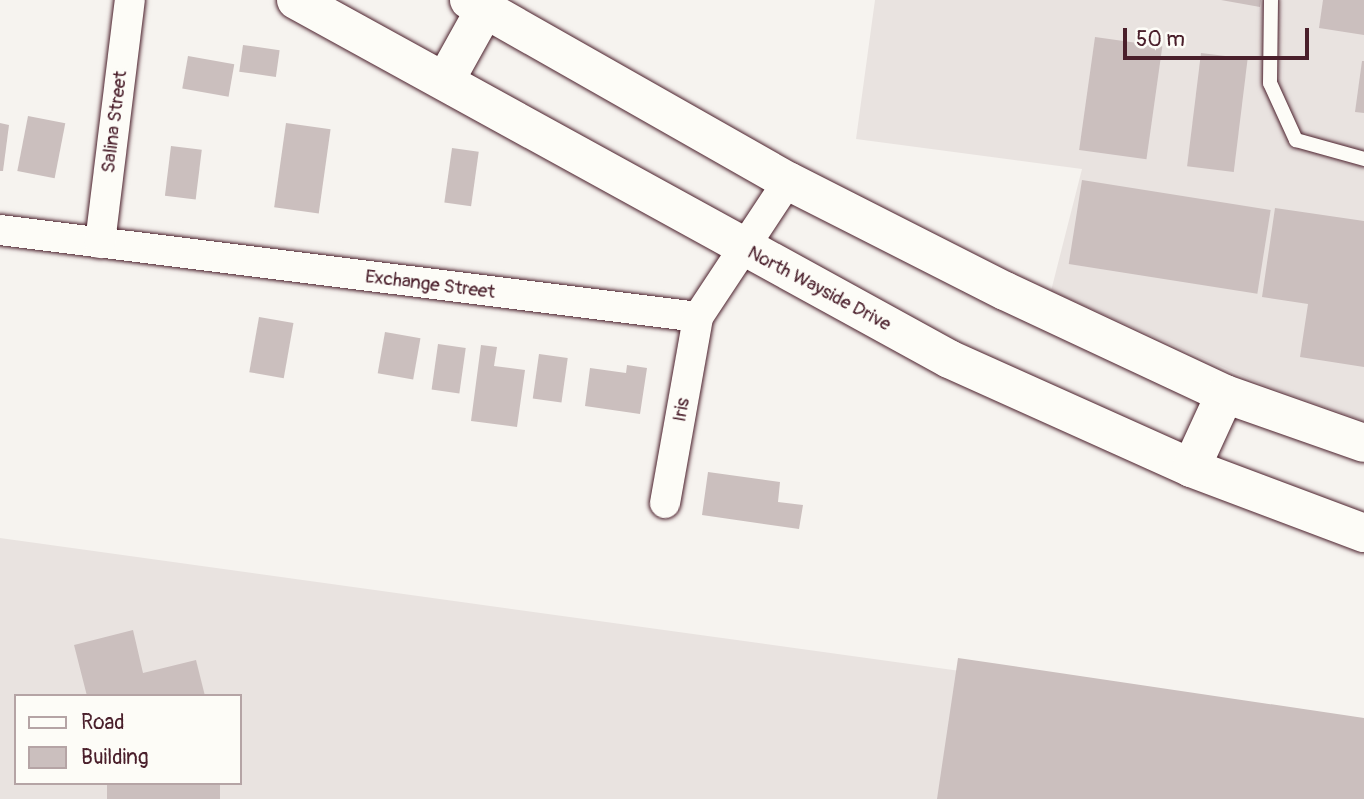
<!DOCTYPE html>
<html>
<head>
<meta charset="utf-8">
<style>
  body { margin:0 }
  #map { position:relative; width:1364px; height:799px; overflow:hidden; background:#f6f3ef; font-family:Pangolin,sans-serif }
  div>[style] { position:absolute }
  .built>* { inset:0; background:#e9e3e0 }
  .building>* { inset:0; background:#cbbfbe; transform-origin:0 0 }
  .roads { filter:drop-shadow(0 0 2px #4a1f2b) drop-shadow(0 0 2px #4a1f2b) }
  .service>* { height:14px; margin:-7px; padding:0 7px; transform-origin:7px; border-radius:7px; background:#fdfcf7 }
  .minor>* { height:30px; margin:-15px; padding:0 15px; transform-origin:15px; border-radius:15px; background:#fdfcf7 }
  .secondary>* { height:38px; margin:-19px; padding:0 19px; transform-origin:19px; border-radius:19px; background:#fdfcf7 }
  span { translate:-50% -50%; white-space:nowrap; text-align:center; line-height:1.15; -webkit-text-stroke:5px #fdfcf7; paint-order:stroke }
  .street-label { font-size:19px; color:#4a1f2b }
  .legend { position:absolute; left:14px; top:694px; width:228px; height:91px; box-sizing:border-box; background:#fdfcf7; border:2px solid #b5a4a5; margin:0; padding:9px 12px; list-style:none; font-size:21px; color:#4a1f2b }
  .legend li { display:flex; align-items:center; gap:14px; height:35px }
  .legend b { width:35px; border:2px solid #b5a4a5 }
  .scale { position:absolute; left:1123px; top:28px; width:186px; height:32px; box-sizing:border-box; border:4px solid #4a1f2b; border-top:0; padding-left:9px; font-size:21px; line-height:24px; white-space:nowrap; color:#4a1f2b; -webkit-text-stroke:5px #fdfcf7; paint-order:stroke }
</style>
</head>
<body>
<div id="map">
  <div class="built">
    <i style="clip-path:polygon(875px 0,1364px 0,1364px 421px,1263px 385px,1051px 291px,1082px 169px,856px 139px)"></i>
    <i style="clip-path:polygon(evenodd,0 538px,1364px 727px,1364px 799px,0 799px,0 538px,16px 696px,240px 696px,240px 783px,16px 783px,16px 696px)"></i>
  </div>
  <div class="building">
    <i style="clip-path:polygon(1221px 0,1261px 0,1260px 7px)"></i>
    <i style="clip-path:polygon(1323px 0,1364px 0,1364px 35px,1319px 28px)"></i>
    <i style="left:1095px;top:37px;width:68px;height:114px;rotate:8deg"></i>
    <i style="left:243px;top:45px;width:37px;height:27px;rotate:8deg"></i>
    <i style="left:1201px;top:53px;width:47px;height:114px;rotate:7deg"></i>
    <i style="left:188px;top:56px;width:47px;height:33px;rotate:10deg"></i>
    <i style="clip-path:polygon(1362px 61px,1364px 61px,1364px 113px,1355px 112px)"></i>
    <i style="left:28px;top:116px;width:38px;height:56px;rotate:11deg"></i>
    <i style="clip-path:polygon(0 123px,9px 125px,3px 171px,0 171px)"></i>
    <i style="left:286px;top:123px;width:45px;height:85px;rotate:8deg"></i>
    <i style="left:171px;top:146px;width:31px;height:50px;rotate:7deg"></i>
    <i style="left:452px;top:148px;width:27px;height:55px;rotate:8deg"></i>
    <i style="left:1082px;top:180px;width:191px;height:85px;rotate:9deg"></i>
    <i style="clip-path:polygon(1275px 208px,1364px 221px,1364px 367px,1300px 357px,1308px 304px,1262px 297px)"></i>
    <i style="left:259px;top:317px;width:35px;height:56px;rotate:10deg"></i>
    <i style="left:385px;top:332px;width:36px;height:42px;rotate:10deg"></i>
    <i style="left:438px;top:344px;width:28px;height:46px;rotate:8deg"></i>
    <i style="clip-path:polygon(481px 345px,497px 347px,494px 366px,525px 370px,517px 427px,471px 421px)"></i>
    <i style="left:539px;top:354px;width:29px;height:45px;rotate:8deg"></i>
    <i style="clip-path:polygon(627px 365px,647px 368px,640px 414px,585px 406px,590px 368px,626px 373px)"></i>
    <i style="clip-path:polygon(708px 472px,780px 482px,778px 502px,803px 505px,799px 529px,702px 515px)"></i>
    <i style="clip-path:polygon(133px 630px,143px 673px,196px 660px,205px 696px,87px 696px,74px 645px)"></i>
    <i style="clip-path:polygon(958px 658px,1364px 718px,1364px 799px,937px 799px)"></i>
    <i style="left:107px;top:783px;width:113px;height:16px"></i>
  </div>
  <div class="roads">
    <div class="service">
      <i style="left:1271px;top:0;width:83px;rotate:90.7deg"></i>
      <i style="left:1270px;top:83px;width:63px;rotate:65.5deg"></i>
      <i style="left:1296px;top:140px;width:71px;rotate:15.6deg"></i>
    </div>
    <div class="minor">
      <i style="left:0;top:230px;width:703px;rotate:7.1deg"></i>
      <i style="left:100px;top:243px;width:245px;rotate:-83deg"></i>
      <i style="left:665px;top:503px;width:189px;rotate:-79.9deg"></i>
      <i style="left:698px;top:317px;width:163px;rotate:-56.5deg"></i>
    </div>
    <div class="secondary">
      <i style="left:296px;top:0;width:745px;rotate:28.8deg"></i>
      <i style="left:949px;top:359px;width:265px;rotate:24.2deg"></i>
      <i style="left:1191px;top:468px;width:185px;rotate:20.6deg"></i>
      <i style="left:469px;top:0;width:367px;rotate:29.6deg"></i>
      <i style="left:788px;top:181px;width:243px;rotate:26.9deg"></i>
      <i style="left:1005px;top:291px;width:243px;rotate:25.1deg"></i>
      <i style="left:1225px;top:394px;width:147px;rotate:19.4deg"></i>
      <i style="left:445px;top:81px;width:82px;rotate:-60.9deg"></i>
      <i style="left:1191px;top:468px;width:81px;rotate:-65.3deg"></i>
    </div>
  </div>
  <div class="street-label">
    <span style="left:115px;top:122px;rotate:-83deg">Salina Street</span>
    <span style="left:430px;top:285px;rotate:7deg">Exchange Street</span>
    <span style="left:819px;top:289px;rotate:28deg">North Wayside Drive</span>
    <span style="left:682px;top:410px;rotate:-80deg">Iris</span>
  </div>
  <ul class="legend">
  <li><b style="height:9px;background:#fdfcf7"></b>Road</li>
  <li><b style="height:19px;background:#cbbfbe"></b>Building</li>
  </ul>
  <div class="scale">50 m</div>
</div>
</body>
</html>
